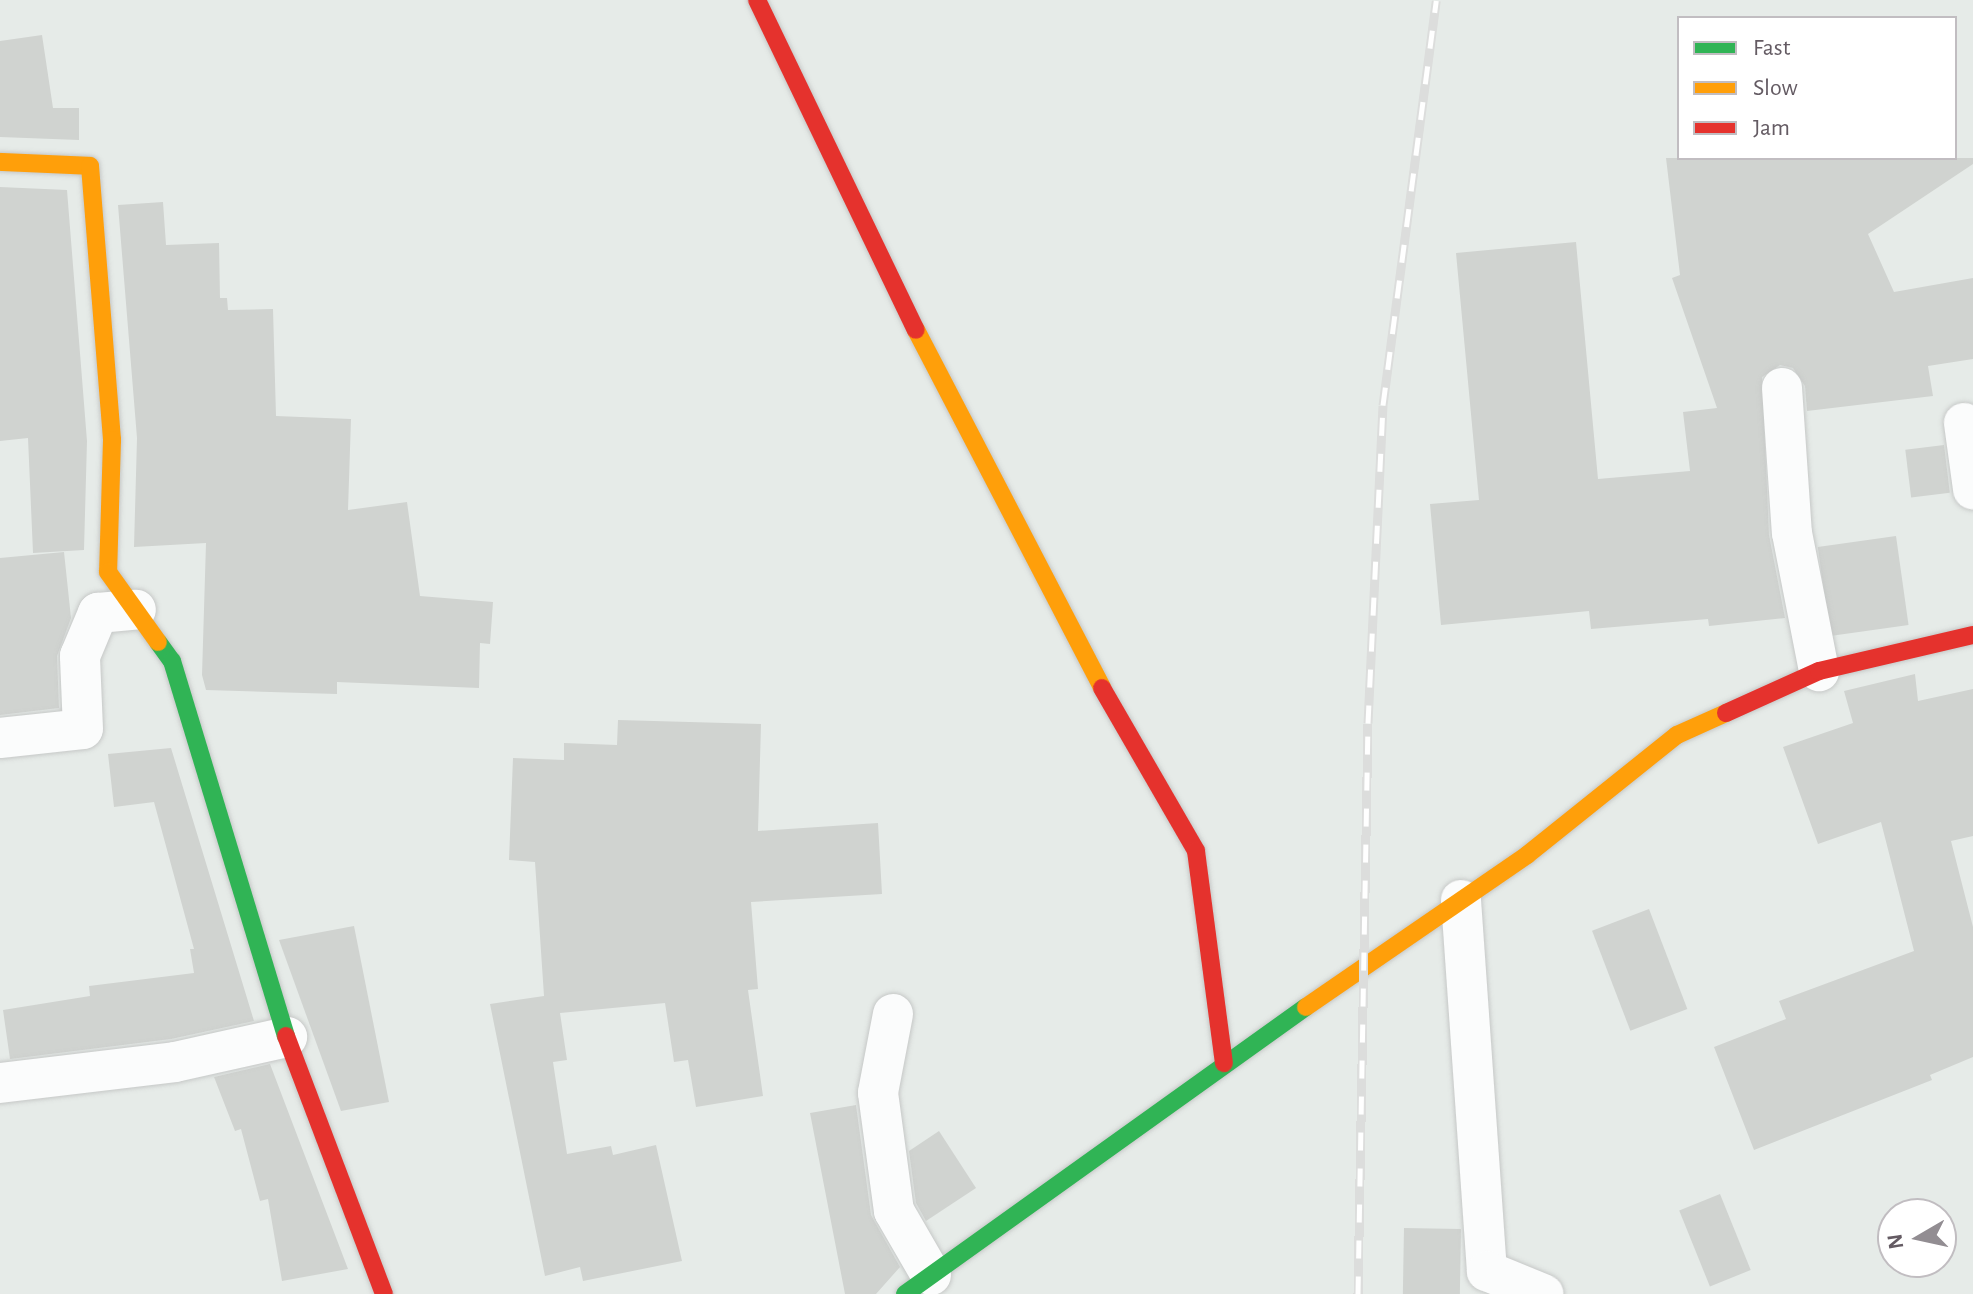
<!DOCTYPE html>
<html>
<head>
<meta charset="utf-8">
<style>
  body { margin:0 }
  #map { position:relative; width:1973px; height:1294px; overflow:hidden; background:#e6ebe8; font-family:"Alegreya Sans",sans-serif }
  div>[style] { position:absolute }
  .building>* { inset:0; background:#d0d3d0; transform-origin:0 0 }
  .roads { filter:drop-shadow(0 0 2px #c6c8c7) drop-shadow(0 0 2px #c6c8c7) }
  .street>* { height:40px; margin:-20px; padding:0 20px; transform-origin:20px; border-radius:20px; background:#fbfcfc }
  .fast>* { height:18px; margin:-9px; padding:0 9px; transform-origin:9px; border-radius:9px; background:#30b455 }
  .slow>* { height:18px; margin:-9px; padding:0 9px; transform-origin:9px; border-radius:9px; background:#ff9f0a }
  .jam>* { height:18px; margin:-9px; padding:0 9px; transform-origin:9px; border-radius:9px; background:#e5322d }
  .rail>* { height:9px; margin-top:-4.5px; transform-origin:0; background:repeating-linear-gradient(90deg,#fff 0 18px,#dcdddc 0 36px); box-sizing:border-box; border-block:2px solid #dcdddc }
  span { translate:-50% -50%; white-space:nowrap; text-align:center; line-height:1.15; -webkit-text-stroke:6px #fff; paint-order:stroke }
  .legend { position:absolute; left:1677px; top:16px; width:280px; height:144px; box-sizing:border-box; background:#fff; border:2px solid #c1bdc1; margin:0; padding:10px 14px; list-style:none; font-size:24px; color:#645b63 }
  .legend li { display:flex; align-items:center; gap:16px; height:40px }
  .legend b { width:40px; border:2px solid #c1bdc1 }
  .north { position:absolute; left:1877px; top:1198px; width:80px; height:80px; box-sizing:border-box; background:#fff; border:2px solid #c1bdc1; border-radius:50%; rotate:261deg; font-size:22px; font-weight:700; line-height:32px; text-align:center; color:#645b63 }
  .north::after { content:''; display:block; margin:auto; width:28px; height:36px; background:#928d92; clip-path:polygon(50% 0,100% 100%,50% 72%,0 100%) }
</style>
</head>
<body>
<div id="map">
  <div class="building">
    <i style="clip-path:polygon(42px 35px,53px 108px,79px 108px,79px 140px,0 137px,0 41px)"></i>
    <i style="clip-path:polygon(1666px 158px,1973px 158px,1973px 164px,1868px 234px,1894px 292px,1973px 278px,1973px 359px,1928px 366px,1933px 396px,1807px 411px,1805px 386px,1793px 368px,1780px 365px,1762px 377px,1769px 535px,1785px 618px,1709px 626px,1708px 619px,1591px 629px,1589px 611px,1441px 625px,1430px 504px,1479px 500px,1456px 253px,1576px 242px,1598px 479px,1690px 471px,1683px 412px,1717px 408px,1672px 278px,1680px 275px)"></i>
    <i style="clip-path:polygon(0 187px,67px 190px,87px 441px,84px 550px,33px 553px,28px 438px,0 441px)"></i>
    <i style="clip-path:polygon(163px 202px,166px 245px,219px 243px,220px 298px,227px 298px,228px 310px,273px 309px,276px 416px,351px 419px,348px 510px,407px 502px,420px 596px,493px 602px,490px 644px,480px 643px,479px 688px,337px 682px,337px 694px,206px 690px,202px 675px,206px 543px,134px 547px,137px 438px,118px 205px)"></i>
    <i style="left:1944px;top:445px;width:48px;height:39px;rotate:83deg"></i>
    <i style="left:1896px;top:536px;width:90px;height:79px;rotate:82deg"></i>
    <i style="clip-path:polygon(64px 552px,71px 618px,57px 656px,59px 708px,0 715px,0 558px)"></i>
    <i style="clip-path:polygon(1915px 674px,1918px 701px,1973px 689px,1973px 836px,1951px 841px,1973px 927px,1973px 1057px,1930px 1075px,1932px 1080px,1754px 1150px,1714px 1047px,1786px 1019px,1779px 1001px,1914px 951px,1881px 822px,1818px 844px,1783px 747px,1853px 723px,1844px 691px)"></i>
    <i style="clip-path:polygon(618px 720px,761px 724px,758px 831px,878px 823px,882px 894px,751px 902px,758px 989px,748px 990px,763px 1096px,696px 1107px,688px 1060px,674px 1062px,665px 1003px,560px 1013px,567px 1060px,553px 1062px,567px 1154px,611px 1146px,613px 1155px,656px 1145px,682px 1261px,583px 1281px,580px 1267px,545px 1276px,490px 1004px,544px 996px,535px 862px,509px 860px,513px 758px,564px 760px,564px 743px,617px 745px)"></i>
    <i style="clip-path:polygon(171px 748px,254px 1021px,171px 1039px,10px 1059px,3px 1010px,90px 996px,89px 986px,194px 973px,190px 949px,194px 949px,154px 802px,114px 807px,108px 754px)"></i>
    <i style="left:1649px;top:909px;width:107px;height:61px;rotate:69deg"></i>
    <i style="clip-path:polygon(354px 926px,389px 1102px,341px 1111px,279px 940px)"></i>
    <i style="clip-path:polygon(270px 1064px,348px 1269px,282px 1281px,268px 1199px,260px 1201px,241px 1129px,235px 1131px,214px 1077px)"></i>
    <i style="clip-path:polygon(856px 1105px,871px 1215px,900px 1267px,876px 1294px,845px 1294px,810px 1113px)"></i>
    <i style="clip-path:polygon(939px 1131px,976px 1188px,926px 1221px,916px 1203px,909px 1151px)"></i>
    <i style="left:1720px;top:1194px;width:82px;height:44px;rotate:68deg"></i>
    <i style="left:1404px;top:1228px;width:57px;height:66px;rotate:1deg"></i>
  </div>
  <div class="roads">
    <div class="street">
      <i style="left:1782px;top:388px;width:145px;rotate:86.1deg"></i>
      <i style="left:1792px;top:533px;width:141px;rotate:78.9deg"></i>
      <i style="left:1964px;top:423px;width:67px;rotate:82.2deg"></i>
      <i style="left:0;top:738px;width:83px;rotate:-6.2deg"></i>
      <i style="left:83px;top:729px;width:73px;rotate:-92.4deg"></i>
      <i style="left:80px;top:656px;width:47px;rotate:-67.3deg"></i>
      <i style="left:98px;top:613px;width:38px;rotate:-5deg"></i>
      <i style="left:1461px;top:900px;width:372px;rotate:86deg"></i>
      <i style="left:1487px;top:1271px;width:61px;rotate:22.3deg"></i>
      <i style="left:893px;top:1014px;width:80px;rotate:100.8deg"></i>
      <i style="left:878px;top:1093px;width:119px;rotate:82.3deg"></i>
      <i style="left:894px;top:1211px;width:74px;rotate:60deg"></i>
      <i style="left:0;top:1083px;width:176px;rotate:-6.8deg"></i>
      <i style="left:175px;top:1062px;width:115px;rotate:-12.6deg"></i>
    </div>
    <div class="fast">
      <i style="left:158px;top:642px;width:24px;rotate:54deg"></i>
      <i style="left:172px;top:661px;width:392px;rotate:73.1deg"></i>
      <i style="left:905px;top:1294px;width:493px;rotate:-35.6deg"></i>
    </div>
    <div class="slow">
      <i style="left:0;top:162px;width:90px;rotate:2.5deg"></i>
      <i style="left:90px;top:166px;width:275px;rotate:85.4deg"></i>
      <i style="left:112px;top:440px;width:132px;rotate:91.7deg"></i>
      <i style="left:108px;top:572px;width:86px;rotate:54.5deg"></i>
      <i style="left:916px;top:330px;width:403px;rotate:62.5deg"></i>
      <i style="left:1306px;top:1007px;width:268px;rotate:-34.5deg"></i>
      <i style="left:1527px;top:855px;width:192px;rotate:-38.7deg"></i>
      <i style="left:1677px;top:735px;width:54px;rotate:-24.2deg"></i>
    </div>
    <div class="jam">
      <i style="left:757px;top:0;width:366px;rotate:64.3deg"></i>
      <i style="left:1102px;top:688px;width:188px;rotate:60deg"></i>
      <i style="left:1196px;top:851px;width:214px;rotate:82.5deg"></i>
      <i style="left:1726px;top:713px;width:102px;rotate:-24.3deg"></i>
      <i style="left:1819px;top:671px;width:158px;rotate:-13.2deg"></i>
      <i style="left:286px;top:1036px;width:276px;rotate:69.2deg"></i>
    </div>
  </div>
  <div class="rail">
    <i style="left:1358px;top:1294px;width:571px;rotate:-89deg"></i>
    <i style="left:1368px;top:723px;width:318px;rotate:-87.3deg"></i>
    <i style="left:1383px;top:405px;width:408px;rotate:-82.5deg"></i>
  </div>
  <ul class="legend">
  <li><b style="height:10px;background:#30b455"></b>Fast</li>
  <li><b style="height:10px;background:#ff9f0a"></b>Slow</li>
  <li><b style="height:10px;background:#e5322d"></b>Jam</li>
  </ul>
  <div class="north">N</div>
</div>
</body>
</html>
